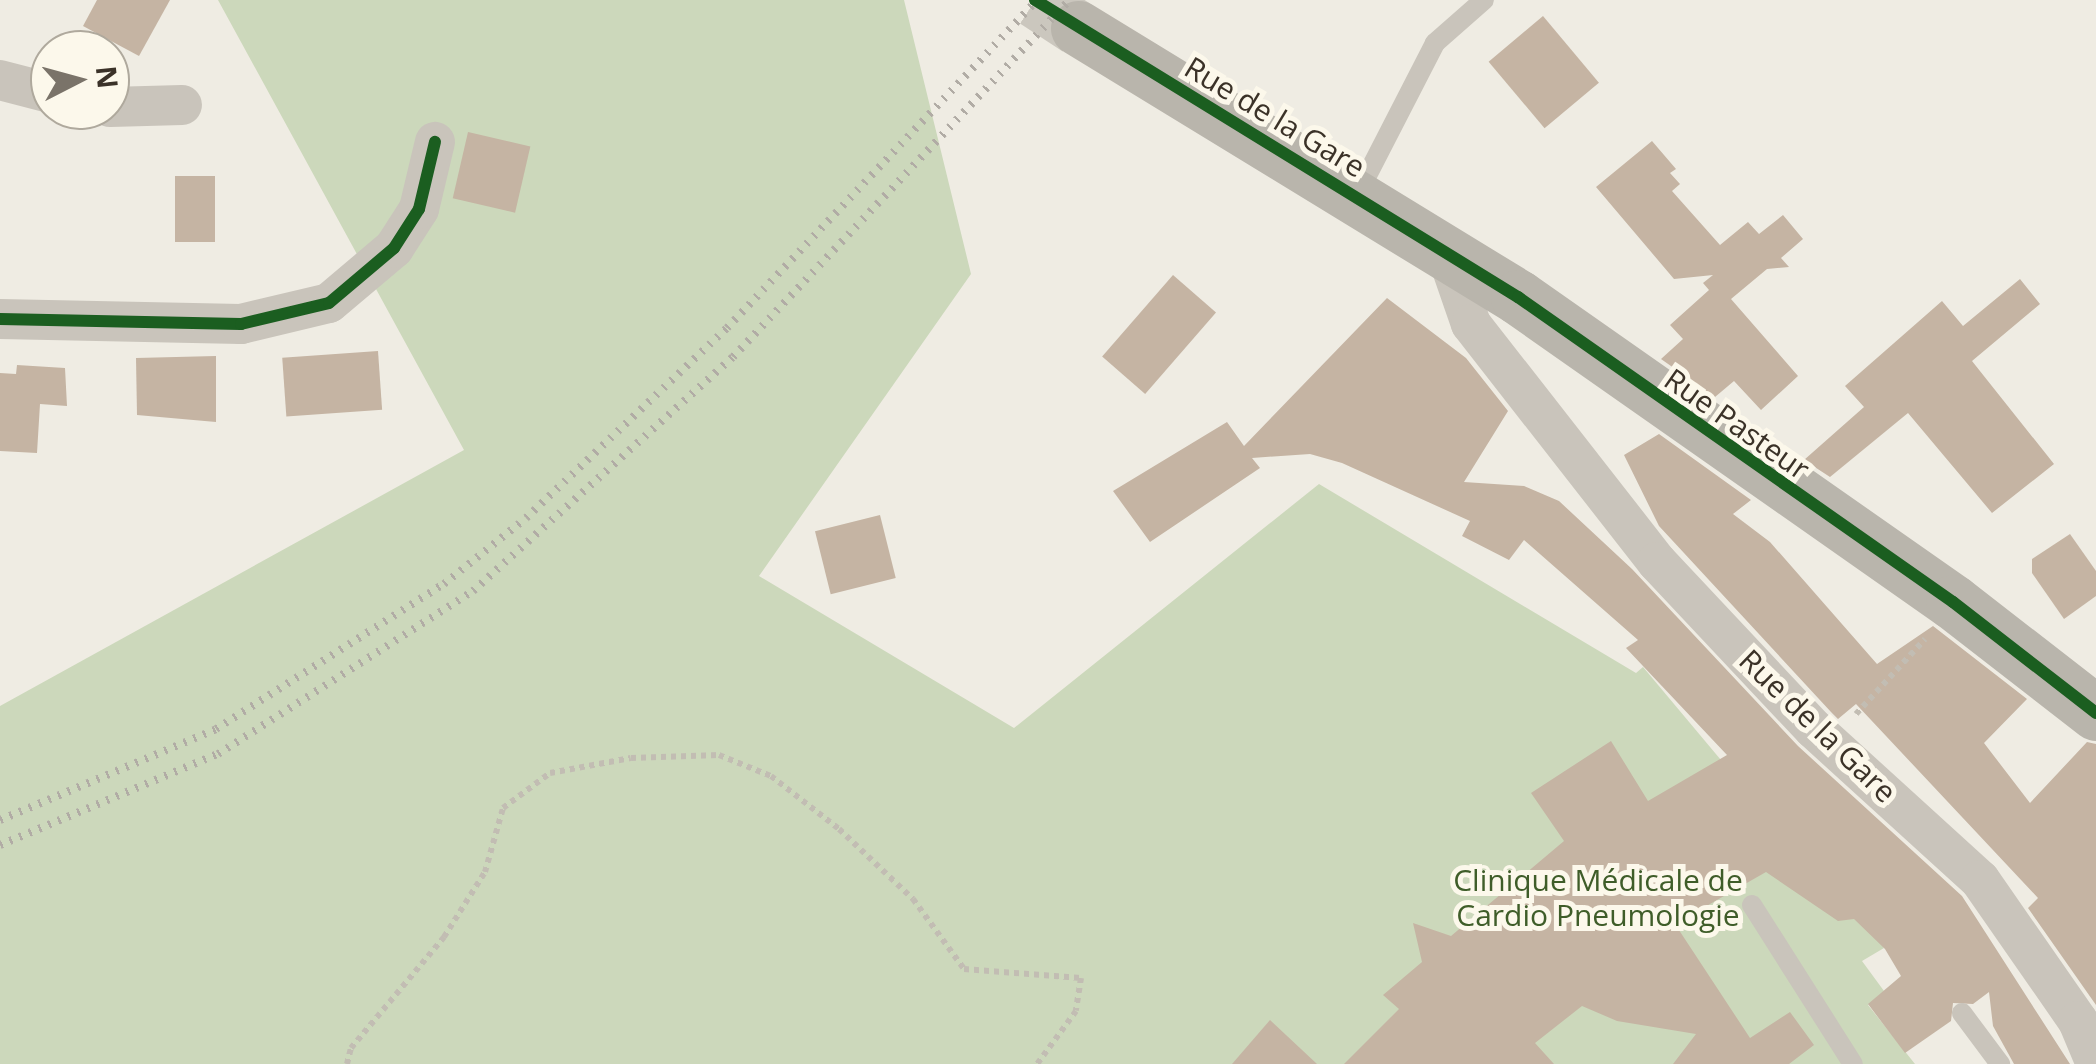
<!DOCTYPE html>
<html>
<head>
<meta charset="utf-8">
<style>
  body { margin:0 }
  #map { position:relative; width:2096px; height:1064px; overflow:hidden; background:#efece3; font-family:"Open Sans",sans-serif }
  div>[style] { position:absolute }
  .green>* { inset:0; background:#ccd8bb }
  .building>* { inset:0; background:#c5b4a3; transform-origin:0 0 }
  .secondary-tunnel>* { height:55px; margin-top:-27.5px; transform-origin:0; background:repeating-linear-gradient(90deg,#cbc7be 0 55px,transparent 0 83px) }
  .path>* { height:6px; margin-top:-3px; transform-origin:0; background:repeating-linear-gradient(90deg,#c2bdb3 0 5px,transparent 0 10px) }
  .lane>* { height:20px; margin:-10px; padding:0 10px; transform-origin:10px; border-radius:10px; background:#c9c4bb }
  .street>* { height:40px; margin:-20px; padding:0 20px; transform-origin:20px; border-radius:20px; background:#c9c4bb }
  .secondary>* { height:55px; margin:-27.5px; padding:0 27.5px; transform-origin:27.5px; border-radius:27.5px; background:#b9b5ac }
  .rail>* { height:8px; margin-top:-4px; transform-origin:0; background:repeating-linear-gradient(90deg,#b1aca5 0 2.5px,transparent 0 10.5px) }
  .cycleway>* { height:12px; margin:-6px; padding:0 6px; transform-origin:6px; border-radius:6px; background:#1b5e20 }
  span { translate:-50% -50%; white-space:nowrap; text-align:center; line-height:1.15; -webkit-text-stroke:10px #fcf8eb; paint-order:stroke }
  .street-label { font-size:30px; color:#3b3228 }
  .park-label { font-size:30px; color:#3f5d29 }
  .north { position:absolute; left:30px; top:30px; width:100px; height:100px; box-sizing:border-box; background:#fcf8eb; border:2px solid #afa99d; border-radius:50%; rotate:84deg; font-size:28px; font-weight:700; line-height:40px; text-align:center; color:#3b3228 }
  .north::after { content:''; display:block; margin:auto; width:35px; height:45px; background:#7a7369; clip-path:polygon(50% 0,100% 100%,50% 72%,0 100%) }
</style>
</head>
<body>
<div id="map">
  <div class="green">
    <i style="clip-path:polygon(218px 0,904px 0,971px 274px,759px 576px,1014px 728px,1319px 484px,1636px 673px,1643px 667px,1850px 914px,1875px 933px,1884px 948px,1862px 961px,1884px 991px,1868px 1005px,1915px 1064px,0 1064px,0 706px,464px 450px)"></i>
  </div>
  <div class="building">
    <i style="clip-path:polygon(97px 0,170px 0,139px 56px,83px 26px)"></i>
    <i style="left:1543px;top:16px;width:87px;height:71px;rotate:50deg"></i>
    <i style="left:468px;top:132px;width:64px;height:68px;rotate:13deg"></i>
    <i style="clip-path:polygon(1652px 141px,1676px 169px,1670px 173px,1680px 184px,1672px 191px,1720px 245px,1748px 222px,1759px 234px,1783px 215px,1803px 239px,1781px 258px,1789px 267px,1767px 269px,1731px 299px,1798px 376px,1761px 410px,1734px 381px,1715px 397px,1661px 359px,1683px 339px,1670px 325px,1709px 290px,1703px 283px,1713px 275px,1674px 279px,1596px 187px)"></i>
    <i style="left:215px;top:176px;width:66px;height:40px;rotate:90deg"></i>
    <i style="left:1173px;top:275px;width:57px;height:108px;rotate:41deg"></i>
    <i style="clip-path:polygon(2020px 279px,2040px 304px,1972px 361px,2054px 464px,1992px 513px,1908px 413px,1830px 477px,1804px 460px,1864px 407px,1845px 386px,1942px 301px,1963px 326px)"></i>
    <i style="clip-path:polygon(1387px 298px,1466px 358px,1508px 411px,1464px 482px,1524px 486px,1559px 501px,1632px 569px,1798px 746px,1962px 896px,2070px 1064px,2014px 1064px,1993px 1026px,1989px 992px,1973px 1004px,1953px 1003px,1951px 1021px,1905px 1053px,1868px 1004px,1901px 976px,1885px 949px,1854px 919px,1838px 921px,1766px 872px,1675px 924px,1750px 1038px,1790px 1012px,1814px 1045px,1789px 1064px,1673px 1064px,1696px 1034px,1617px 1021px,1582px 1006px,1535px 1043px,1554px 1064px,1344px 1064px,1399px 1009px,1383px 995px,1422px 962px,1413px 923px,1451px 936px,1564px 841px,1531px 793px,1611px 741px,1648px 801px,1727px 755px,1626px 648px,1638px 640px,1524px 540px,1509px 560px,1462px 536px,1470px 521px,1342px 463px,1310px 454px,1252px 458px,1260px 468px,1150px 542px,1113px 491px,1227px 422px,1244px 446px)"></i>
    <i style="left:378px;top:351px;width:59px;height:96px;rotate:86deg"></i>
    <i style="clip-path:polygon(216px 356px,216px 422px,137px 415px,136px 358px)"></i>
    <i style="clip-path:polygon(17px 365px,65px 368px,67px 406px,40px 404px,37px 453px,0 451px,0 373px,16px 374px)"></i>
    <i style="clip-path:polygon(1659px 434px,1751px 500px,1733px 514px,1770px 542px,1877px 664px,1933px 626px,2027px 699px,1984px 743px,2030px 803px,2087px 742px,2096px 744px,2096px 1005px,2028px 908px,2038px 898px,1856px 704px,1838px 719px,1831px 712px,1659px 526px,1624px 455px)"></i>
    <i style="left:880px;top:515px;width:65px;height:67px;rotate:76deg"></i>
    <i style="clip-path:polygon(2070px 534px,2096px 571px,2096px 596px,2064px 619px,2032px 573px,2032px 559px)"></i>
    <i style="clip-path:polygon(1270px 1020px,1317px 1064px,1232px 1064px)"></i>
  </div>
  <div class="secondary-tunnel">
    <i style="left:1035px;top:0;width:51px;rotate:33.1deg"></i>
  </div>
  <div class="path">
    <i style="left:1856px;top:714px;width:102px;rotate:-47.4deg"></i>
    <i style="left:347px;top:1064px;width:16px;rotate:-76deg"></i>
    <i style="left:351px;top:1048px;width:145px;rotate:-50deg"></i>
    <i style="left:444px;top:937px;width:77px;rotate:-57.8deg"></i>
    <i style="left:485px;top:872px;width:66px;rotate:-74.3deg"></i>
    <i style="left:503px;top:808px;width:59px;rotate:-36.7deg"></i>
    <i style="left:550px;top:773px;width:82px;rotate:-10.5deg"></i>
    <i style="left:631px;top:758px;width:88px;rotate:-2deg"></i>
    <i style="left:719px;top:755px;width:56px;rotate:22deg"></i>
    <i style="left:771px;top:776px;width:86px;rotate:37.9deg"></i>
    <i style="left:839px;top:829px;width:102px;rotate:43.4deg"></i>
    <i style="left:913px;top:899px;width:87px;rotate:53.9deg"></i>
    <i style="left:964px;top:969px;width:117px;rotate:4.4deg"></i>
    <i style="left:1081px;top:978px;width:33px;rotate:99deg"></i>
    <i style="left:1076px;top:1011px;width:66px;rotate:126.3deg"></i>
  </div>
  <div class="lane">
    <i style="left:1357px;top:195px;width:171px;rotate:-62.8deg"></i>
    <i style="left:1435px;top:43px;width:65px;rotate:-41.3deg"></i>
    <i style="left:1752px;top:905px;width:188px;rotate:57.6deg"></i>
    <i style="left:1962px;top:1013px;width:64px;rotate:53.3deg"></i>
  </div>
  <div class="street">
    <i style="left:0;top:80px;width:52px;rotate:14.6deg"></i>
    <i style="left:110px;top:107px;width:72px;rotate:-1.6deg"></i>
    <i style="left:1445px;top:249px;width:79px;rotate:70.9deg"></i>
    <i style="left:1471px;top:324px;width:302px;rotate:52deg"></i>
    <i style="left:1657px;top:562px;width:229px;rotate:46.8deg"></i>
    <i style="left:1814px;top:729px;width:224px;rotate:42.3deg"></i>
    <i style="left:1980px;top:880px;width:172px;rotate:55.2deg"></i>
    <i style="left:2078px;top:1021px;width:47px;rotate:67.3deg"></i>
    <i style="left:0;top:319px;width:241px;rotate:1.2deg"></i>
    <i style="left:241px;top:324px;width:90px;rotate:-13.4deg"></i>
    <i style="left:329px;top:303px;width:85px;rotate:-40.2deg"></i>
    <i style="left:394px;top:248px;width:46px;rotate:-57.3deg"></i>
    <i style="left:419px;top:209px;width:69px;rotate:-76.6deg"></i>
  </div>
  <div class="secondary">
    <i style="left:1078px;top:28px;width:516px;rotate:31.44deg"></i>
    <i style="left:1518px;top:297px;width:531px;rotate:35.04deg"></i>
    <i style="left:1953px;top:602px;width:181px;rotate:37.8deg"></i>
  </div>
  <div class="rail">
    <i style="left:0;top:820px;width:234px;rotate:-22.8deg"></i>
    <i style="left:216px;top:729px;width:270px;rotate:-32.5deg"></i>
    <i style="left:444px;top:584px;width:105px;rotate:-38.8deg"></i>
    <i style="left:526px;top:518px;width:277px;rotate:-43.4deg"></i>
    <i style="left:727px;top:328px;width:451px;rotate:-46.6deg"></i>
    <i style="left:0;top:845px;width:236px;rotate:-22.7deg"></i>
    <i style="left:218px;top:754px;width:303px;rotate:-32.6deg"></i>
    <i style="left:473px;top:591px;width:350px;rotate:-42deg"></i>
    <i style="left:733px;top:357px;width:490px;rotate:-46.7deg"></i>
  </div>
  <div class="cycleway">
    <i style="left:1035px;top:0;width:567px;rotate:31.59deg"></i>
    <i style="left:1518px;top:297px;width:531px;rotate:35.04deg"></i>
    <i style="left:1953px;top:602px;width:181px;rotate:37.8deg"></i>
    <i style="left:0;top:319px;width:241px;rotate:1.2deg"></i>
    <i style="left:241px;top:324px;width:90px;rotate:-13.4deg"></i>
    <i style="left:329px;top:303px;width:85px;rotate:-40.2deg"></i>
    <i style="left:394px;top:248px;width:46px;rotate:-57.3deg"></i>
    <i style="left:419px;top:209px;width:69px;rotate:-76.6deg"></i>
  </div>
  <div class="street-label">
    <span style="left:1275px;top:117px;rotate:31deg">Rue de la Gare</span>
    <span style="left:1737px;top:424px;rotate:35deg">Rue Pasteur</span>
    <span style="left:1818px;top:726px;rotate:44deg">Rue de la Gare</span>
  </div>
  <div class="park-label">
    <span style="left:1598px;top:897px">Clinique Médicale de<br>Cardio Pneumologie</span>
  </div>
  <div class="north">N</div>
</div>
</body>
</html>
